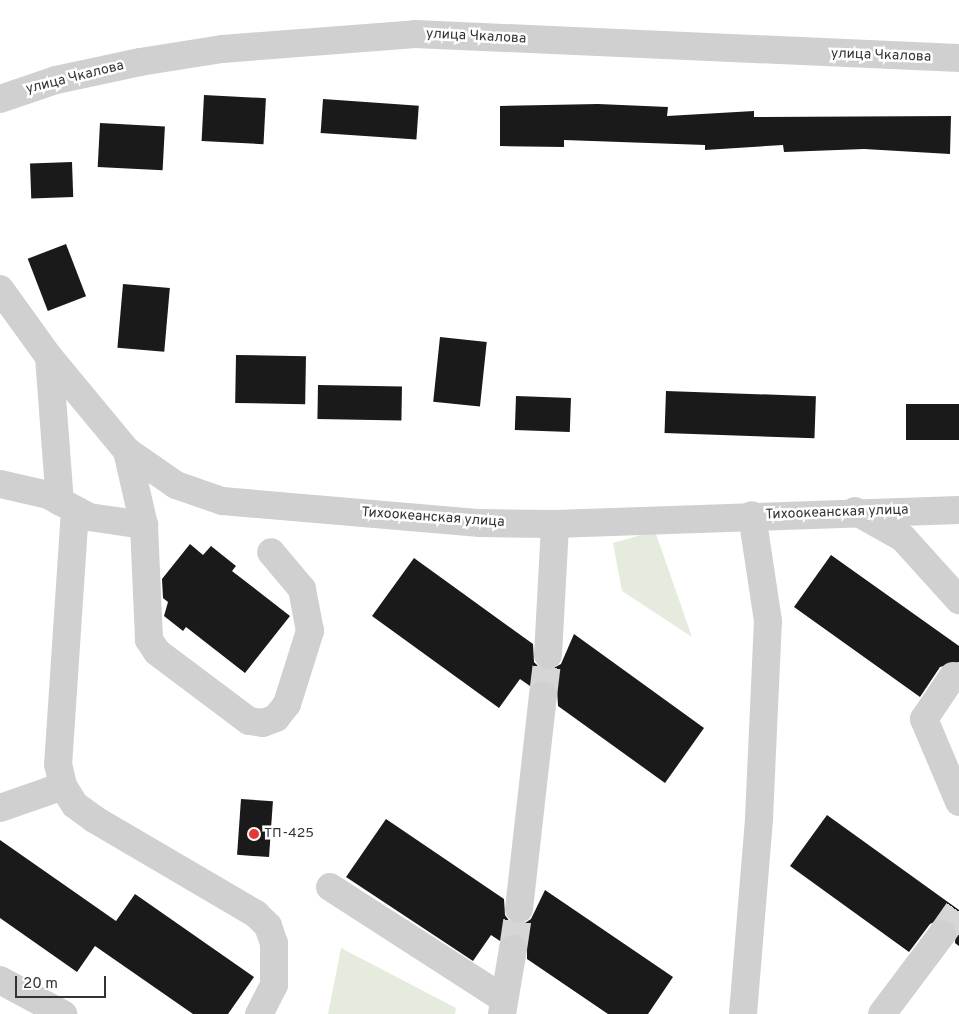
<!DOCTYPE html>
<html>
<head>
<meta charset="utf-8">
<style>
  body { margin:0 }
  #map { position:relative; width:959px; height:1014px; overflow:hidden; background:#fff; font-family:Overpass,sans-serif }
  div>[style] { position:absolute }
  .green>* { inset:0; background:#e5ecde }
  .building>* { inset:0; background:#1a1a1a; transform-origin:0 0 }
  .minor-tunnel>* { height:28px; margin-top:-14px; transform-origin:0; background:repeating-linear-gradient(90deg,#d6d6d6 0 28px,transparent 0 42px) }
  .minor>* { height:28px; margin:-14px; padding:0 14px; transform-origin:14px; border-radius:14px; background:#d0d0d0 }
  .dots>* { width:14px; height:14px; translate:-50% -50%; box-sizing:border-box; border:2px solid #fff; border-radius:50% }
  span { translate:-50% -50%; white-space:nowrap; text-align:center; line-height:1.15; -webkit-text-stroke:5px #fff; paint-order:stroke }
  .street-label { font-size:14px; color:#333 }
  .poi-label { font-size:14px; color:#333 }
  .left { translate:0 -50%; text-align:left }
  .scale { position:absolute; left:15px; top:976px; width:91px; height:22px; box-sizing:border-box; border:2px solid #333; border-top:0; padding-left:6px; font-size:15px; line-height:18px; white-space:nowrap; color:#333; -webkit-text-stroke:4px #fff; paint-order:stroke }
</style>
</head>
<body>
<div id="map">
  <div class="green">
    <i style="clip-path:polygon(655px 531px,692px 637px,622px 591px,613px 543px)"></i>
    <i style="clip-path:polygon(341px 948px,456px 1008px,455px 1014px,328px 1014px)"></i>
  </div>
  <div class="building">
    <i style="left:204px;top:95px;width:62px;height:46px;rotate:3deg"></i>
    <i style="left:323px;top:99px;width:96px;height:34px;rotate:4deg"></i>
    <i style="clip-path:polygon(598px 104px,668px 107px,667px 116px,754px 111px,754px 117px,951px 116px,950px 154px,864px 149px,784px 152px,783px 145px,705px 150px,705px 145px,564px 140px,564px 147px,500px 146px,500px 106px)"></i>
    <i style="left:100px;top:123px;width:65px;height:44px;rotate:3deg"></i>
    <i style="left:72px;top:162px;width:35px;height:42px;rotate:88deg"></i>
    <i style="left:66px;top:244px;width:56px;height:41px;rotate:69deg"></i>
    <i style="left:123px;top:284px;width:47px;height:64px;rotate:5deg"></i>
    <i style="left:440px;top:337px;width:47px;height:65px;rotate:6deg"></i>
    <i style="left:236px;top:355px;width:70px;height:48px;rotate:1deg"></i>
    <i style="left:318px;top:385px;width:84px;height:34px;rotate:1deg"></i>
    <i style="left:666px;top:391px;width:150px;height:42px;rotate:2deg"></i>
    <i style="left:516px;top:396px;width:55px;height:34px;rotate:2deg"></i>
    <i style="left:959px;top:404px;width:36px;height:53px;rotate:90deg"></i>
    <i style="clip-path:polygon(190px 544px,203px 555px,211px 546px,236px 566px,232px 571px,290px 616px,245px 673px,186px 627px,183px 631px,164px 616px,168px 602px,163px 598px,162px 579px)"></i>
    <i style="clip-path:polygon(831px 555px,959px 646px,959px 662px,940px 667px,920px 697px,794px 607px)"></i>
    <i style="clip-path:polygon(414px 558px,533px 644px,534px 662px,540px 668px,548px 671px,561px 664px,574px 634px,704px 728px,665px 783px,558px 706px,557px 689px,552px 682px,537px 681px,530px 686px,520px 679px,499px 708px,372px 616px)"></i>
    <i style="left:241px;top:799px;width:32px;height:56px;rotate:4deg"></i>
    <i style="clip-path:polygon(827px 815px,959px 910px,959px 946px,955px 943px,956px 927px,943px 918px,930px 924px,909px 952px,790px 866px)"></i>
    <i style="clip-path:polygon(386px 819px,504px 899px,505px 915px,510px 922px,525px 923px,531px 919px,545px 890px,673px 977px,648px 1014px,608px 1014px,527px 959px,527px 943px,516px 934px,500px 941px,491px 935px,473px 961px,346px 877px)"></i>
    <i style="clip-path:polygon(0 840px,116px 921px,135px 894px,254px 977px,228px 1014px,193px 1014px,95px 946px,77px 972px,0 918px)"></i>
  </div>
  <div class="minor-tunnel">
    <i style="left:543px;top:695px;width:40px;rotate:-82.9deg"></i>
    <i style="left:942px;top:934px;width:29px;rotate:-55deg"></i>
    <i style="left:513px;top:949px;width:40px;rotate:-81.5deg"></i>
  </div>
  <div class="minor">
    <i style="left:0;top:99px;width:59px;rotate:-18.7deg"></i>
    <i style="left:56px;top:80px;width:86px;rotate:-12.1deg"></i>
    <i style="left:140px;top:62px;width:83px;rotate:-9deg"></i>
    <i style="left:222px;top:49px;width:194px;rotate:-4.4deg"></i>
    <i style="left:415px;top:34px;width:545px;rotate:2.53deg"></i>
    <i style="left:0;top:289px;width:84px;rotate:54.2deg"></i>
    <i style="left:49px;top:357px;width:122px;rotate:50.3deg"></i>
    <i style="left:127px;top:451px;width:60px;rotate:34.8deg"></i>
    <i style="left:176px;top:485px;width:49px;rotate:19.2deg"></i>
    <i style="left:222px;top:501px;width:259px;rotate:4.9deg"></i>
    <i style="left:480px;top:523px;width:75px;rotate:0.8deg"></i>
    <i style="left:555px;top:524px;width:404px;rotate:-2deg"></i>
    <i style="left:49px;top:357px;width:145px;rotate:85.7deg"></i>
    <i style="left:127px;top:451px;width:76px;rotate:77.1deg"></i>
    <i style="left:144px;top:525px;width:115px;rotate:87.5deg"></i>
    <i style="left:149px;top:640px;width:14px;rotate:56deg"></i>
    <i style="left:157px;top:652px;width:115px;rotate:36.9deg"></i>
    <i style="left:249px;top:721px;width:14px;rotate:8deg"></i>
    <i style="left:263px;top:723px;width:14px;rotate:-21deg"></i>
    <i style="left:276px;top:718px;width:18px;rotate:-52deg"></i>
    <i style="left:287px;top:704px;width:77px;rotate:-72.5deg"></i>
    <i style="left:310px;top:631px;width:43px;rotate:-100.8deg"></i>
    <i style="left:302px;top:589px;width:48px;rotate:-130deg"></i>
    <i style="left:0;top:484px;width:49px;rotate:12.9deg"></i>
    <i style="left:48px;top:495px;width:47px;rotate:28.2deg"></i>
    <i style="left:89px;top:517px;width:56px;rotate:8.3deg"></i>
    <i style="left:75px;top:510px;width:255px;rotate:93.8deg"></i>
    <i style="left:58px;top:764px;width:23px;rotate:77deg"></i>
    <i style="left:63px;top:786px;width:22px;rotate:58deg"></i>
    <i style="left:75px;top:805px;width:24px;rotate:36deg"></i>
    <i style="left:94px;top:819px;width:188px;rotate:30.4deg"></i>
    <i style="left:256px;top:914px;width:17px;rotate:45deg"></i>
    <i style="left:268px;top:926px;width:18px;rotate:71deg"></i>
    <i style="left:274px;top:943px;width:42px;rotate:90deg"></i>
    <i style="left:274px;top:985px;width:33px;rotate:117deg"></i>
    <i style="left:855px;top:511px;width:55px;rotate:29.4deg"></i>
    <i style="left:903px;top:538px;width:84px;rotate:47.9deg"></i>
    <i style="left:548px;top:655px;width:131px;rotate:-86.9deg"></i>
    <i style="left:953px;top:676px;width:52px;rotate:124deg"></i>
    <i style="left:924px;top:719px;width:90px;rotate:67.1deg"></i>
    <i style="left:0;top:808px;width:67px;rotate:-19.2deg"></i>
    <i style="left:330px;top:887px;width:207px;rotate:32.8deg"></i>
    <i style="left:519px;top:909px;width:215px;rotate:-83.6deg"></i>
    <i style="left:0;top:980px;width:72px;rotate:28.4deg"></i>
    <i style="left:502px;top:1014px;width:66px;rotate:-80.4deg"></i>
    <i style="left:743px;top:1014px;width:197px;rotate:-85.3deg"></i>
    <i style="left:759px;top:818px;width:197px;rotate:-87.4deg"></i>
    <i style="left:768px;top:621px;width:107px;rotate:-98.6deg"></i>
    <i style="left:882px;top:1014px;width:100px;rotate:-53.1deg"></i>
  </div>
  <div class="dots">
    <i style="left:254px;top:834px;background:#ea3534"></i>
  </div>
  <div class="street-label">
    <span style="left:476px;top:37px;rotate:3deg">улица Чкалова</span>
    <span style="left:881px;top:56px;rotate:2deg">улица Чкалова</span>
    <span style="left:75px;top:78px;rotate:-14deg">улица Чкалова</span>
    <span style="left:837px;top:513px;rotate:-2deg">Тихоокеанская улица</span>
    <span style="left:433px;top:518px;rotate:4deg">Тихоокеанская улица</span>
  </div>
  <div class="poi-label">
    <span class="left" style="left:264px;top:834px">ТП-425</span>
  </div>
  <div class="scale">20 m</div>
</div>
</body>
</html>
